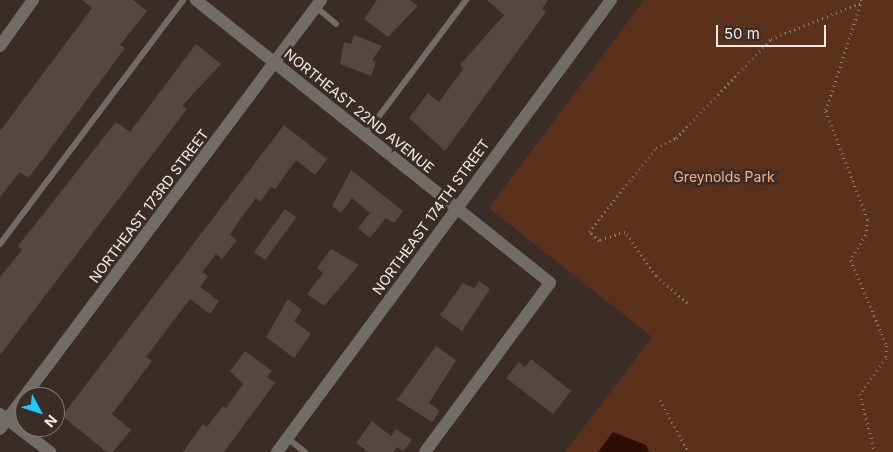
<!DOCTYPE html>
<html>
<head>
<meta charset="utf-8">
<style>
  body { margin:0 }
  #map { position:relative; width:893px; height:452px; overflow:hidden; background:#3a2d28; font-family:Inter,sans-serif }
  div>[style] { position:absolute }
  .green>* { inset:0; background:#5c311c }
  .water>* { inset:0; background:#2c0e02 }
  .building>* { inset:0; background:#554842; transform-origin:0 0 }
  .path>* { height:2.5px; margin-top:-1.25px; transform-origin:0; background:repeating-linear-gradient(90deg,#8b807c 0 1px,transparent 0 5px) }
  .lane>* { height:6px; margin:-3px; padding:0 3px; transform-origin:3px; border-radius:3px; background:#726c69 }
  .street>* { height:12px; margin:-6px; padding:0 6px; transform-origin:6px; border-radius:6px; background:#726c69 }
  span { translate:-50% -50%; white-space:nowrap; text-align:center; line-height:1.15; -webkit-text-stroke:5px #3a2d28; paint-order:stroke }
  .street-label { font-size:14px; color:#f5ece9 }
  .park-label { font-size:14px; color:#f8af8d }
  .north { position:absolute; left:15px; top:387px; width:50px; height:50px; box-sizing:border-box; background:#3a2d28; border:1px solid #857975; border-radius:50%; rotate:130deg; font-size:14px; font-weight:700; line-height:20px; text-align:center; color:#f5ece9 }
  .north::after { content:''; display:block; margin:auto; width:18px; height:22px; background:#1ec9fd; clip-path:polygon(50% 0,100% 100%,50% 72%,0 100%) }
  .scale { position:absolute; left:716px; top:25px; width:110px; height:22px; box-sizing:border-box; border:2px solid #f5ece9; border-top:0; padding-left:6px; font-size:15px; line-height:18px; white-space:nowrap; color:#f5ece9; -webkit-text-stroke:4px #3a2d28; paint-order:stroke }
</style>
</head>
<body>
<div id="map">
  <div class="green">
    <i style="clip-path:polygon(644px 0,893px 0,893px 452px,565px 452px,652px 337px,489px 208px)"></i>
  </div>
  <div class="water">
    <i style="clip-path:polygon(613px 432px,646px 445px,649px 452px,598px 452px)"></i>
  </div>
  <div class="building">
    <i style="clip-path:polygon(82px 0,133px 0,147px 11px,120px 45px,125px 48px,43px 159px,28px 178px,20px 172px,0 197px,0 131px,92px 8px)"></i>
    <i style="clip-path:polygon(377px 0,410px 0,418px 6px,388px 37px,364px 19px)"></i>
    <i style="clip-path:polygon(487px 0,548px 0,542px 9px,546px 12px,445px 151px,409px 118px,428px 93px,439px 102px,464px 68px,460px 65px,504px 15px)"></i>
    <i style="clip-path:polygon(354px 35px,382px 46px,372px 60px,376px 62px,371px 76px,340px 64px,344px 42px,351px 44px)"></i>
    <i style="clip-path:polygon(196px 44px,221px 64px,182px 106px,187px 109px,0 355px,0 277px,22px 250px,18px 246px,116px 122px,130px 132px)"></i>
    <i style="clip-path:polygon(284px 125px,327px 159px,315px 175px,296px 160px,275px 189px,271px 187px,260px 202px,256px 198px,241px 218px,230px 235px,237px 240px,222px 259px,216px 254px,202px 272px,208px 276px,200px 287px,219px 301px,210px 314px,190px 299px,146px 357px,152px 361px,112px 414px,131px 430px,113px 452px,107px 452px,62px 416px)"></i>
    <i style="clip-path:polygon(351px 170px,403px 211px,394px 223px,386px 218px,370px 238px,358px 228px,370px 213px,352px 198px,341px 213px,332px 206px)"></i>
    <i style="left:285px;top:209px;width:14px;height:53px;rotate:36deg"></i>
    <i style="clip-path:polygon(331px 249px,359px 265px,324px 306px,307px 294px,323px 273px,317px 268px)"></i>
    <i style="clip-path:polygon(479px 281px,490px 289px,462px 331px,440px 315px,463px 283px,474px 288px)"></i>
    <i style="clip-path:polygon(288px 299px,302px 310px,294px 321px,311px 334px,294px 358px,266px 337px)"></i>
    <i style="clip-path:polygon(436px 346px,456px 360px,429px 403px,440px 411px,432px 422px,397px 400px)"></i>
    <i style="clip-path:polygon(245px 351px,272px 371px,267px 377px,275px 383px,224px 452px,183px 452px,203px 424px,207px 427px,223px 406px,226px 408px,243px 384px,230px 371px)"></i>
    <i style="clip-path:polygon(531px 359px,571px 391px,553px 414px,506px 378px,519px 362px,525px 367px)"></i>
    <i style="clip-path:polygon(372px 421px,391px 436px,396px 429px,412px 440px,403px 451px,397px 447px,394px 452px,368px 452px,356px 443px)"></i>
  </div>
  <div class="path">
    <i style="left:862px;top:0;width:117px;rotate:108deg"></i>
    <i style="left:826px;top:111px;width:117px;rotate:68.9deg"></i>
    <i style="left:868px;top:220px;width:15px;rotate:98deg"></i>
    <i style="left:866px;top:235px;width:29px;rotate:121deg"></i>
    <i style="left:851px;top:260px;width:93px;rotate:67.3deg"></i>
    <i style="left:887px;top:346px;width:12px;rotate:95deg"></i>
    <i style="left:886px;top:358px;width:44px;rotate:125.8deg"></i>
    <i style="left:860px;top:394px;width:60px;rotate:75.5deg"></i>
    <i style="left:687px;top:303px;width:41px;rotate:-138.9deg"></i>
    <i style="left:656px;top:276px;width:54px;rotate:-125.2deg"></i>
    <i style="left:625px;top:232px;width:28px;rotate:161deg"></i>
    <i style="left:599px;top:241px;width:13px;rotate:-138deg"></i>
    <i style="left:589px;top:232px;width:107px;rotate:-51.4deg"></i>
    <i style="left:656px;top:148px;width:22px;rotate:-27deg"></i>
    <i style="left:676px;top:138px;width:137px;rotate:-46.2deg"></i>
    <i style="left:771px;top:39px;width:96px;rotate:-22deg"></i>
    <i style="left:660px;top:400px;width:60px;rotate:60.9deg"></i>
  </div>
  <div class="lane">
    <i style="left:316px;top:7px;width:26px;rotate:40deg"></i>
    <i style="left:365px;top:135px;width:169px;rotate:-53.2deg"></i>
    <i style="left:0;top:244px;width:305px;rotate:-53.1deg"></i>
    <i style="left:287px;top:438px;width:23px;rotate:38deg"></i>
  </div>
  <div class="street">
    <i style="left:196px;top:0;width:453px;rotate:38.6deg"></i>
    <i style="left:550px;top:283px;width:210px;rotate:126.5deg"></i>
    <i style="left:0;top:46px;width:57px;rotate:-54.3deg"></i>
    <i style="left:0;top:414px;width:63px;rotate:37.2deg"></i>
    <i style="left:0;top:429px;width:536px;rotate:-53.19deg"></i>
    <i style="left:277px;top:452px;width:562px;rotate:-53.54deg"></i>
  </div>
  <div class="street-label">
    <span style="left:359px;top:111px;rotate:39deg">NORTHEAST 22ND AVENUE</span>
    <span style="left:149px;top:206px;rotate:-53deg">NORTHEAST 173RD STREET</span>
    <span style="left:431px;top:217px;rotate:-54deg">NORTHEAST 174TH STREET</span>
  </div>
  <div class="park-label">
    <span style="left:724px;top:177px">Greynolds Park</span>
  </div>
  <div class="north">N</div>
  <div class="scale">50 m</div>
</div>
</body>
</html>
